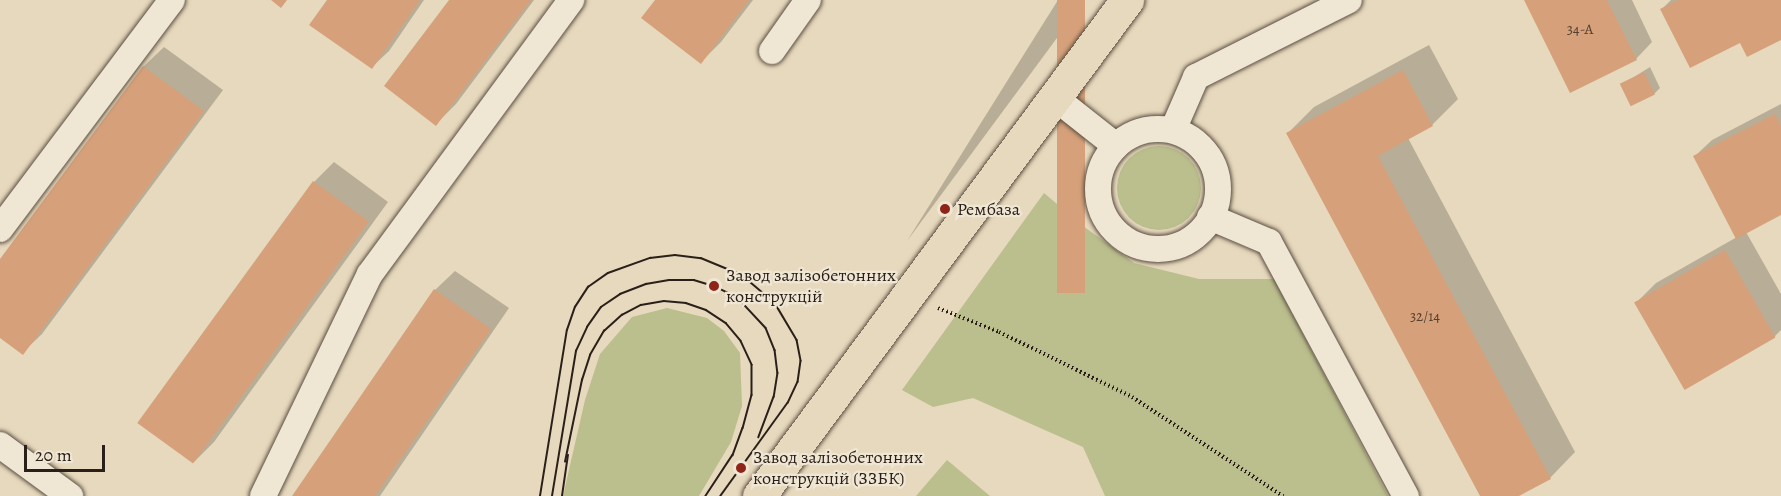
<!DOCTYPE html>
<html>
<head>
<meta charset="utf-8">
<style>
  body { margin:0 }
  #map { position:relative; width:1781px; height:496px; overflow:hidden; background:#e7d9bd; font-family:Alegreya,serif }
  div>[style] { position:absolute }
  .green>* { inset:0; background:#bbbe8d }
  .round { border-radius:50% }
  .shadow>* { inset:0; background:#0003 }
  .building>* { inset:0; background:#d6a17a; transform-origin:0 0 }
  .path>* { height:4px; margin-top:-2px; transform-origin:0; background:repeating-linear-gradient(90deg,#2b2019 0 1.5px,transparent 0 4.5px) }
  .roads { filter:drop-shadow(0 0 2px #5a4e42) drop-shadow(0 0 2px #5a4e42) }
  .minor>* { height:26px; margin:-13px; padding:0 13px; transform-origin:13px; border-radius:13px; background:#efe6d4 }
  .minor>.ring { margin:-13px; padding:0; box-sizing:content-box; background:none; border:26px solid #efe6d4; border-radius:50% }
  .major>* { height:33px; margin:-16.5px; padding:0 16.5px; transform-origin:16.5px; border-radius:16.5px; background:#e7d9bd }
  .tram>* { height:1.5px; margin:-0.75px; padding:0 0.75px; transform-origin:0.75px; border-radius:0.75px; background:#2b2019 }
  .dots>* { width:16px; height:16px; translate:-50% -50%; box-sizing:border-box; border:3px solid #efe6d4; border-radius:50% }
  span { translate:-50% -50%; white-space:nowrap; text-align:center; line-height:1.15; -webkit-text-stroke:4.5px #efe6d4; paint-order:stroke }
  .number-label { font-size:15px; color:#564031 }
  .number-label span { -webkit-text-stroke-width:0 }
  .poi-label { font-size:18px; color:#2b2019 }
  .left { translate:0 -50%; text-align:left }
  .scale { position:absolute; left:24px; top:445px; width:81px; height:27px; box-sizing:border-box; border:3px solid #2b2019; border-top:0; padding-left:8px; font-size:18px; line-height:21px; white-space:nowrap; color:#2b2019; -webkit-text-stroke:4px #efe6d4; paint-order:stroke }
</style>
</head>
<body>
<div id="map">
  <div class="green">
    <i class="round" style="left:1117px;top:146px;width:84px;height:84px"></i>
    <i style="clip-path:polygon(1044px 193px,1083px 226px,1134px 263px,1199px 279px,1274px 279px,1388px 496px,1105px 496px,1083px 447px,973px 398px,933px 407px,902px 390px)"></i>
    <i style="clip-path:polygon(667px 308px,707px 318px,724px 331px,740px 353px,742px 406px,731px 442px,699px 496px,563px 496px,585px 400px,600px 354px,632px 317px)"></i>
    <i style="clip-path:polygon(947px 460px,990px 496px,916px 496px)"></i>
  </div>
  <div class="shadow">
    <i style="clip-path:polygon(329px 0,424px 0,389px 51px,372px 67px)"></i>
    <i style="clip-path:polygon(451px 0,534px 0,456px 104px,436px 124px)"></i>
    <i style="clip-path:polygon(656px 0,753px 0,721px 42px,701px 62px)"></i>
    <i style="clip-path:polygon(1058px 0,1085px 0,907px 241px)"></i>
    <i style="clip-path:polygon(1526px 0,1632px 0,1652px 42px,1636px 59px)"></i>
    <i style="clip-path:polygon(1671px 0,1781px 0,1781px 39px,1741px 41px,1662px 9px)"></i>
    <i style="clip-path:polygon(1429px 45px,1458px 99px,1432px 125px,1408px 138px,1575px 452px,1550px 478px,1516px 496px,1481px 496px,1288px 133px,1314px 107px)"></i>
    <i style="clip-path:polygon(164px 47px,223px 90px,42px 334px,22px 353px,0 337px,0 261px,144px 66px)"></i>
    <i style="clip-path:polygon(1650px 67px,1660px 88px,1654px 94px,1631px 105px,1621px 85px)"></i>
    <i style="clip-path:polygon(1781px 104px,1781px 214px,1746px 232px,1781px 294px,1781px 330px,1774px 337px,1636px 303px,1656px 283px,1737px 237px,1695px 156px,1712px 140px)"></i>
    <i style="clip-path:polygon(334px 162px,388px 202px,214px 442px,194px 462px,314px 182px)"></i>
    <i style="clip-path:polygon(455px 271px,509px 308px,380px 496px,293px 496px,435px 290px)"></i>
  </div>
  <div class="building">
    <i style="clip-path:polygon(271px 0,287px 0,281px 8px)"></i>
    <i style="clip-path:polygon(327px 0,420px 0,372px 69px,309px 25px)"></i>
    <i style="clip-path:polygon(449px 0,531px 0,436px 126px,384px 86px)"></i>
    <i style="clip-path:polygon(655px 0,749px 0,701px 64px,641px 18px)"></i>
    <i style="left:1057px;top:0;width:28px;height:293px"></i>
    <i style="clip-path:polygon(1524px 0,1607px 0,1637px 60px,1570px 93px)"></i>
    <i style="clip-path:polygon(1678px 0,1781px 0,1781px 40px,1747px 57px,1740px 43px,1690px 68px,1660px 9px)"></i>
    <i style="clip-path:polygon(143px 66px,204px 111px,23px 355px,0 338px,0 259px)"></i>
    <i style="clip-path:polygon(1403px 70px,1433px 126px,1378px 156px,1551px 479px,1519px 496px,1480px 496px,1286px 133px)"></i>
    <i style="left:1644px;top:72px;width:25px;height:27px;rotate:64deg"></i>
    <i style="clip-path:polygon(1775px 114px,1781px 126px,1781px 215px,1736px 239px,1693px 156px)"></i>
    <i style="left:313px;top:181px;width:69px;height:299px;rotate:36deg"></i>
    <i style="left:1725px;top:250px;width:101px;height:105px;rotate:60deg"></i>
    <i style="clip-path:polygon(434px 289px,491px 329px,375px 496px,292px 496px)"></i>
  </div>
  <div class="path">
    <i style="left:938px;top:308px;width:66px;rotate:21.5deg"></i>
    <i style="left:999px;top:332px;width:148px;rotate:26deg"></i>
    <i style="left:1132px;top:397px;width:181px;rotate:33.3deg"></i>
  </div>
  <div class="roads">
    <div class="minor">
      <i style="left:772px;top:51px;width:62px;rotate:-54.8deg"></i>
      <i style="left:1054px;top:97px;width:79px;rotate:38.3deg"></i>
      <i class="ring" style="left:1098px;top:129px;width:94px;height:94px"></i>
      <i style="left:1173px;top:130px;width:58px;rotate:-66.5deg"></i>
      <i style="left:1196px;top:77px;width:171px;rotate:-26.7deg"></i>
      <i style="left:1210px;top:217px;width:64px;rotate:23deg"></i>
      <i style="left:1269px;top:242px;width:289px;rotate:61.7deg"></i>
      <i style="left:0;top:229px;width:286px;rotate:-53.1deg"></i>
      <i style="left:0;top:445px;width:87px;rotate:36.1deg"></i>
      <i style="left:263px;top:496px;width:246px;rotate:-64.3deg"></i>
      <i style="left:370px;top:274px;width:340px;rotate:-53.7deg"></i>
    </div>
    <div class="major">
      <i style="left:759px;top:496px;width:618px;rotate:-53.43deg"></i>
    </div>
  </div>
  <div class="tram">
    <i style="left:565px;top:462px;width:84px;rotate:-78.3deg"></i>
    <i style="left:582px;top:380px;width:26px;rotate:-72deg"></i>
    <i style="left:590px;top:355px;width:28px;rotate:-60deg"></i>
    <i style="left:604px;top:331px;width:24px;rotate:-42deg"></i>
    <i style="left:622px;top:315px;width:21px;rotate:-28deg"></i>
    <i style="left:641px;top:305px;width:23px;rotate:-10deg"></i>
    <i style="left:664px;top:301px;width:22px;rotate:5deg"></i>
    <i style="left:686px;top:303px;width:21px;rotate:19deg"></i>
    <i style="left:706px;top:310px;width:24px;rotate:33deg"></i>
    <i style="left:726px;top:323px;width:23px;rotate:50deg"></i>
    <i style="left:741px;top:341px;width:26px;rotate:65deg"></i>
    <i style="left:752px;top:365px;width:30px;rotate:90deg"></i>
    <i style="left:752px;top:395px;width:34px;rotate:105deg"></i>
    <i style="left:743px;top:428px;width:29px;rotate:110deg"></i>
    <i style="left:733px;top:455px;width:49px;rotate:123.4deg"></i>
    <i style="left:540px;top:496px;width:168px;rotate:-80.8deg"></i>
    <i style="left:567px;top:330px;width:24px;rotate:-71deg"></i>
    <i style="left:575px;top:307px;width:24px;rotate:-57deg"></i>
    <i style="left:588px;top:287px;width:24px;rotate:-35deg"></i>
    <i style="left:608px;top:273px;width:45px;rotate:-19.7deg"></i>
    <i style="left:650px;top:258px;width:25px;rotate:-7deg"></i>
    <i style="left:675px;top:255px;width:26px;rotate:7deg"></i>
    <i style="left:701px;top:258px;width:44px;rotate:22.5deg"></i>
    <i style="left:742px;top:275px;width:43px;rotate:40.3deg"></i>
    <i style="left:775px;top:303px;width:43px;rotate:59.3deg"></i>
    <i style="left:797px;top:340px;width:21px;rotate:79deg"></i>
    <i style="left:801px;top:361px;width:21px;rotate:98deg"></i>
    <i style="left:798px;top:382px;width:23px;rotate:115deg"></i>
    <i style="left:788px;top:403px;width:115px;rotate:125.8deg"></i>
    <i style="left:552px;top:496px;width:147px;rotate:-80.6deg"></i>
    <i style="left:576px;top:351px;width:26px;rotate:-65deg"></i>
    <i style="left:587px;top:327px;width:24px;rotate:-55deg"></i>
    <i style="left:601px;top:307px;width:23px;rotate:-34deg"></i>
    <i style="left:620px;top:294px;width:28px;rotate:-21deg"></i>
    <i style="left:646px;top:284px;width:23px;rotate:-10deg"></i>
    <i style="left:669px;top:280px;width:25px"></i>
    <i style="left:694px;top:280px;width:21px;rotate:17deg"></i>
    <i style="left:714px;top:286px;width:25px;rotate:26deg"></i>
    <i style="left:737px;top:297px;width:42px;rotate:46.9deg"></i>
    <i style="left:766px;top:328px;width:24px;rotate:68deg"></i>
    <i style="left:775px;top:350px;width:23px;rotate:83deg"></i>
    <i style="left:778px;top:373px;width:24px;rotate:99deg"></i>
    <i style="left:774px;top:397px;width:43px;rotate:110.6deg"></i>
    <i style="left:562px;top:496px;width:41px;rotate:-81.7deg"></i>
  </div>
  <div class="dots">
    <i style="left:945px;top:209px;background:#8f2418"></i>
    <i style="left:714px;top:286px;background:#8f2418"></i>
    <i style="left:741px;top:468px;background:#8f2418"></i>
  </div>
  <div class="number-label">
    <span style="left:1580px;top:30px">34-А</span>
    <span style="left:1425px;top:317px">32/14</span>
  </div>
  <div class="poi-label">
    <span class="left" style="left:957px;top:209px">Рембаза</span>
    <span class="left" style="left:726px;top:286px">Завод залізобетонних<br>конструкцій</span>
    <span class="left" style="left:753px;top:468px">Завод залізобетонних<br>конструкцій (ЗЗБК)</span>
  </div>
  <div class="scale">20 m</div>
</div>
</body>
</html>
